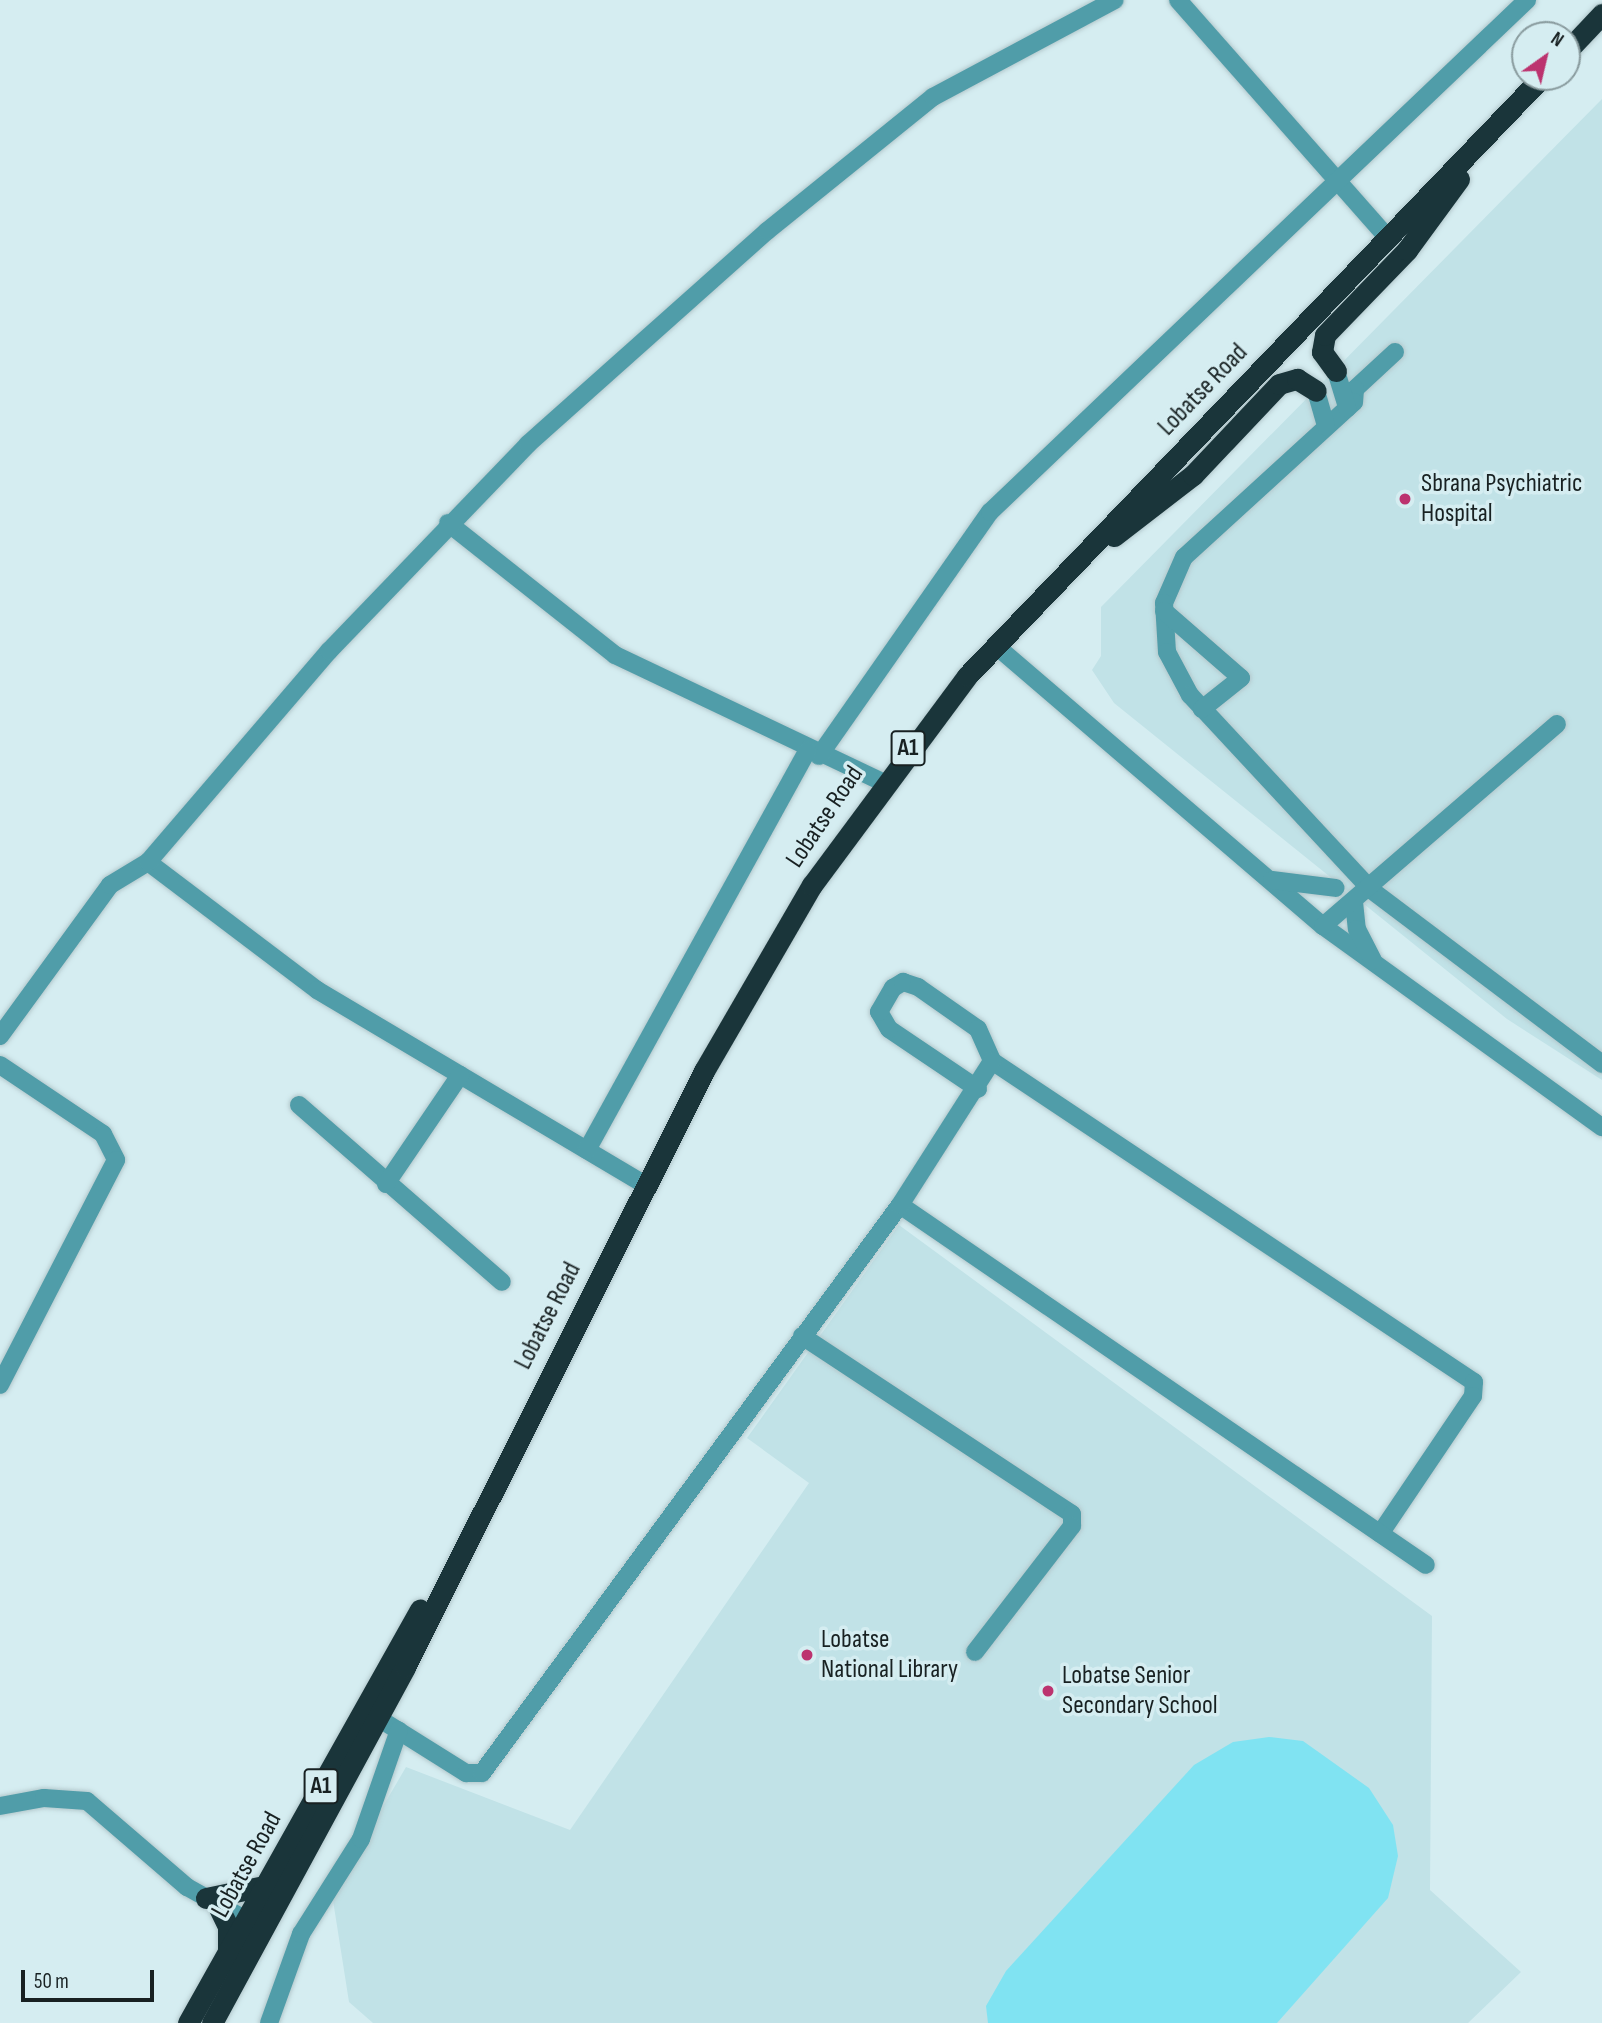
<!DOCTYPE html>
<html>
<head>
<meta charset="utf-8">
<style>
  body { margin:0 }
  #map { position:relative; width:1602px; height:2023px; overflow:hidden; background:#d5edf1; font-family:"Sofia Sans Condensed",sans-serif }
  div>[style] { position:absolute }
  .built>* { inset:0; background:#c1e2e7 }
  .green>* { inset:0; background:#80e3f2 }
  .roads { filter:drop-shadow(0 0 2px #b3c8cc) drop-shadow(0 0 2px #b3c8cc) }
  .minor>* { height:18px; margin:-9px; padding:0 9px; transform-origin:9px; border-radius:9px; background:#509da9 }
  .highway>* { height:21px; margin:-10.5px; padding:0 10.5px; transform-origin:10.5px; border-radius:10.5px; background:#1a353a }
  .dots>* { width:19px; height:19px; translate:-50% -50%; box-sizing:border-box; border:4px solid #d5edf1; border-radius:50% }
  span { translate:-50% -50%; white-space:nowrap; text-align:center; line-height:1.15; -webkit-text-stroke:7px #d5edf1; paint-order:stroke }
  .shield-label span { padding:2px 5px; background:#d5edf1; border:2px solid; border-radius:5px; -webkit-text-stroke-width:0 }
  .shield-label { font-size:24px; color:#182122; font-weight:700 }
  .street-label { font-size:26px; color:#182122 }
  .poi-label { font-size:26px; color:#182122 }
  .left { translate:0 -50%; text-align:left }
  .north { position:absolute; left:1511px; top:21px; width:70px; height:70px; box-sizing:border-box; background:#d5edf1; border:2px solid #899b9e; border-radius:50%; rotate:34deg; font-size:19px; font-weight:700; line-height:28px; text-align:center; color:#182122 }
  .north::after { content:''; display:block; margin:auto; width:24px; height:32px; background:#bc336f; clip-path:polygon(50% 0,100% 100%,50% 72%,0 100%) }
  .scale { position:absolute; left:21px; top:1970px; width:133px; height:32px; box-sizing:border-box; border:4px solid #182122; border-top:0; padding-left:9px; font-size:21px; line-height:24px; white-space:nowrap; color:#182122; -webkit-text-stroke:5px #d5edf1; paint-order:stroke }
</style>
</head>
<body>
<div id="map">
  <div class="built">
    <i style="clip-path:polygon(1602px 99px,1602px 1080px,1507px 1019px,1339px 884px,1114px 703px,1092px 670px,1101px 656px,1101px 607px)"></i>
    <i style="clip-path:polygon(899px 1225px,1432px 1616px,1430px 1890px,1521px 1972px,1468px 2023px,373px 2023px,349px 2002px,332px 1894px,406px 1767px,570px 1830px,809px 1483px,747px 1438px)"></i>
  </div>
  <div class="green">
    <i style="clip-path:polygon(1269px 1737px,1303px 1741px,1369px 1788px,1393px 1825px,1398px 1856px,1388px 1898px,1277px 2023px,988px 2023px,986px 2006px,1006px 1971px,1194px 1765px,1233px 1742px)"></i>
  </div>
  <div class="roads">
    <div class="minor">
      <i style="left:1178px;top:0;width:316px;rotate:48.6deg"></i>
      <i style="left:1395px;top:352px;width:54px;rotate:137.2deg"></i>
      <i style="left:1355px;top:389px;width:13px;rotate:94deg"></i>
      <i style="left:1354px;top:402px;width:230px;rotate:137.6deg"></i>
      <i style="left:1184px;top:557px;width:50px;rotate:113.5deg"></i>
      <i style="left:1164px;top:603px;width:49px;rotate:86.5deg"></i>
      <i style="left:1167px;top:652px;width:49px;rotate:61.9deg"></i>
      <i style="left:1190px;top:695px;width:265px;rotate:47.1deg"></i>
      <i style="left:1370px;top:889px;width:291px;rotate:37deg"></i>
      <i style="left:1336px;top:371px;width:39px;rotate:73deg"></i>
      <i style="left:1316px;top:391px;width:37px;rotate:74deg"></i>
      <i style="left:448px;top:523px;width:213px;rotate:38.3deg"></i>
      <i style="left:615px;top:655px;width:296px;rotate:25.4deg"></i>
      <i style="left:1164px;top:611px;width:102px;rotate:41deg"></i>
      <i style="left:1241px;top:678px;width:50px;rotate:141.5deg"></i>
      <i style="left:995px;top:645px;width:432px;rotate:40.6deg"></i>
      <i style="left:1323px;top:926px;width:344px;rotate:35.8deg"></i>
      <i style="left:819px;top:756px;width:298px;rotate:-55deg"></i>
      <i style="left:990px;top:512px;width:742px;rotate:-43.63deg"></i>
      <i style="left:148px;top:862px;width:212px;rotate:37.1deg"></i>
      <i style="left:317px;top:990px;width:382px;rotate:30.7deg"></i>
      <i style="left:1272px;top:880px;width:64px;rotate:7.1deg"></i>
      <i style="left:1354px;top:902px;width:27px;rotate:84deg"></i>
      <i style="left:1357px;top:929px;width:35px;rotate:63deg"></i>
      <i style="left:1323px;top:926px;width:309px;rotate:-40.8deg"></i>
      <i style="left:0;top:1036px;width:187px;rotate:-53.9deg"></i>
      <i style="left:110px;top:885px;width:44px;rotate:-31.2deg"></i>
      <i style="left:148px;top:862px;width:278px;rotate:-49.4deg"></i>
      <i style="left:329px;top:651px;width:287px;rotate:-46.1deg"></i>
      <i style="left:528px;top:444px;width:320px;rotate:-41.7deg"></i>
      <i style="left:767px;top:231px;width:213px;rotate:-38.9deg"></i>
      <i style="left:933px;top:97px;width:206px;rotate:-28.1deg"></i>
      <i style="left:0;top:1065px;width:124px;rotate:33.8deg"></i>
      <i style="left:103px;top:1134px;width:29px;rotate:63deg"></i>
      <i style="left:116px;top:1160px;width:253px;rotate:117.3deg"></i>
      <i style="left:978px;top:1089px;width:107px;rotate:-146deg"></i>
      <i style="left:889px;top:1029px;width:20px;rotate:-120deg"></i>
      <i style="left:879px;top:1012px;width:28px;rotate:-60deg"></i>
      <i style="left:893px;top:988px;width:12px;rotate:-31deg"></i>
      <i style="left:903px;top:982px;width:16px;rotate:18deg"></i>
      <i style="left:918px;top:987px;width:73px;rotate:35deg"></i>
      <i style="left:978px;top:1029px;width:35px;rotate:66deg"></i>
      <i style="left:992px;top:1061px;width:579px;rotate:33.66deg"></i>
      <i style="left:1474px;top:1382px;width:14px;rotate:94deg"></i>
      <i style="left:1473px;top:1396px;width:166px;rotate:124deg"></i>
      <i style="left:299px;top:1105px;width:269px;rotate:41.1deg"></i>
      <i style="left:587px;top:1150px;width:456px;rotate:-61.1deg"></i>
      <i style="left:386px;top:1184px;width:132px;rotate:-55.8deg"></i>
      <i style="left:900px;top:1205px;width:637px;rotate:34.39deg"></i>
      <i style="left:802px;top:1336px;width:323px;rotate:33.4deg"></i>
      <i style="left:1072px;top:1514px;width:12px;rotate:90deg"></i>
      <i style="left:1072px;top:1526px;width:159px;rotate:127.6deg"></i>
      <i style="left:367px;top:1711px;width:117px;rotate:32.1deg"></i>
      <i style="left:466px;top:1773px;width:16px"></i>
      <i style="left:482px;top:1773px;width:705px;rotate:-53.65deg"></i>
      <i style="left:900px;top:1205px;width:171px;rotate:-57.4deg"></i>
      <i style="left:0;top:1806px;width:45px;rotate:-10.3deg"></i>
      <i style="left:44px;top:1798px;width:43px;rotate:4deg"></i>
      <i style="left:87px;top:1801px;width:132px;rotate:40.7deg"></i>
      <i style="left:187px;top:1887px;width:80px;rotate:29.1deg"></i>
      <i style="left:269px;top:2023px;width:95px;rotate:-70.2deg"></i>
      <i style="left:301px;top:1934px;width:112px;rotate:-57.7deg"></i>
      <i style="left:361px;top:1839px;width:115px;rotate:-70.8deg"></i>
    </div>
    <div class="highway">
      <i style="left:1567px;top:51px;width:51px;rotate:-46.6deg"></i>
      <i style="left:1336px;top:371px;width:24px;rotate:-126deg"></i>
      <i style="left:1322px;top:352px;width:17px;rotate:-80deg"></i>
      <i style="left:1325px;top:335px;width:118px;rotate:-46deg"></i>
      <i style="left:1407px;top:250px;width:88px;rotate:-53.8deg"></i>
      <i style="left:1114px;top:536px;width:100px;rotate:-37.7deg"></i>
      <i style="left:1193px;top:475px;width:125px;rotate:-46.6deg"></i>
      <i style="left:1279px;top:384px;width:19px;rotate:-16deg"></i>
      <i style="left:1297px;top:379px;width:22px;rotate:32deg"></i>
      <i style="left:206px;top:1898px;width:64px;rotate:-11.7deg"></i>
      <i style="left:217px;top:1904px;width:25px;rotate:64deg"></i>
      <i style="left:228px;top:1927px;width:28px;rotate:90deg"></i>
      <i style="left:188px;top:2023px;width:474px;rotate:-60.7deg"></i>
      <i style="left:212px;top:2023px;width:405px;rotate:-61.5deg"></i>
      <i style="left:405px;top:1667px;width:667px;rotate:-63.36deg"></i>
      <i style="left:704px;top:1071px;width:215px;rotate:-59.9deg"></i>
      <i style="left:812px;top:885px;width:260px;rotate:-53.4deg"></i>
      <i style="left:967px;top:676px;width:830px;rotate:-46.17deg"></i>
    </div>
  </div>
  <div class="dots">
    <i style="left:1405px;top:499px;background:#bc336f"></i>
    <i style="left:807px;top:1655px;background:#bc336f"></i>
    <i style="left:1048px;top:1691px;background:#bc336f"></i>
  </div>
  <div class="shield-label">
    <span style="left:908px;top:748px">A1</span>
    <span style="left:321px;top:1786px">A1</span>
  </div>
  <div class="street-label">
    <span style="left:1203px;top:390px;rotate:-46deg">Lobatse Road</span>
    <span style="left:825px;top:817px;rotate:-56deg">Lobatse Road</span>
    <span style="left:548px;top:1316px;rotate:-63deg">Lobatse Road</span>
    <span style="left:247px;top:1865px;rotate:-61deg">Lobatse Road</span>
  </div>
  <div class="poi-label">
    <span class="left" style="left:1421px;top:499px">Sbrana Psychiatric<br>Hospital</span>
    <span class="left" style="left:821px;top:1655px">Lobatse<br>National Library</span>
    <span class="left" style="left:1062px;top:1691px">Lobatse Senior<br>Secondary School</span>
  </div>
  <div class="north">N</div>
  <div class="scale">50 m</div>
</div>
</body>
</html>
